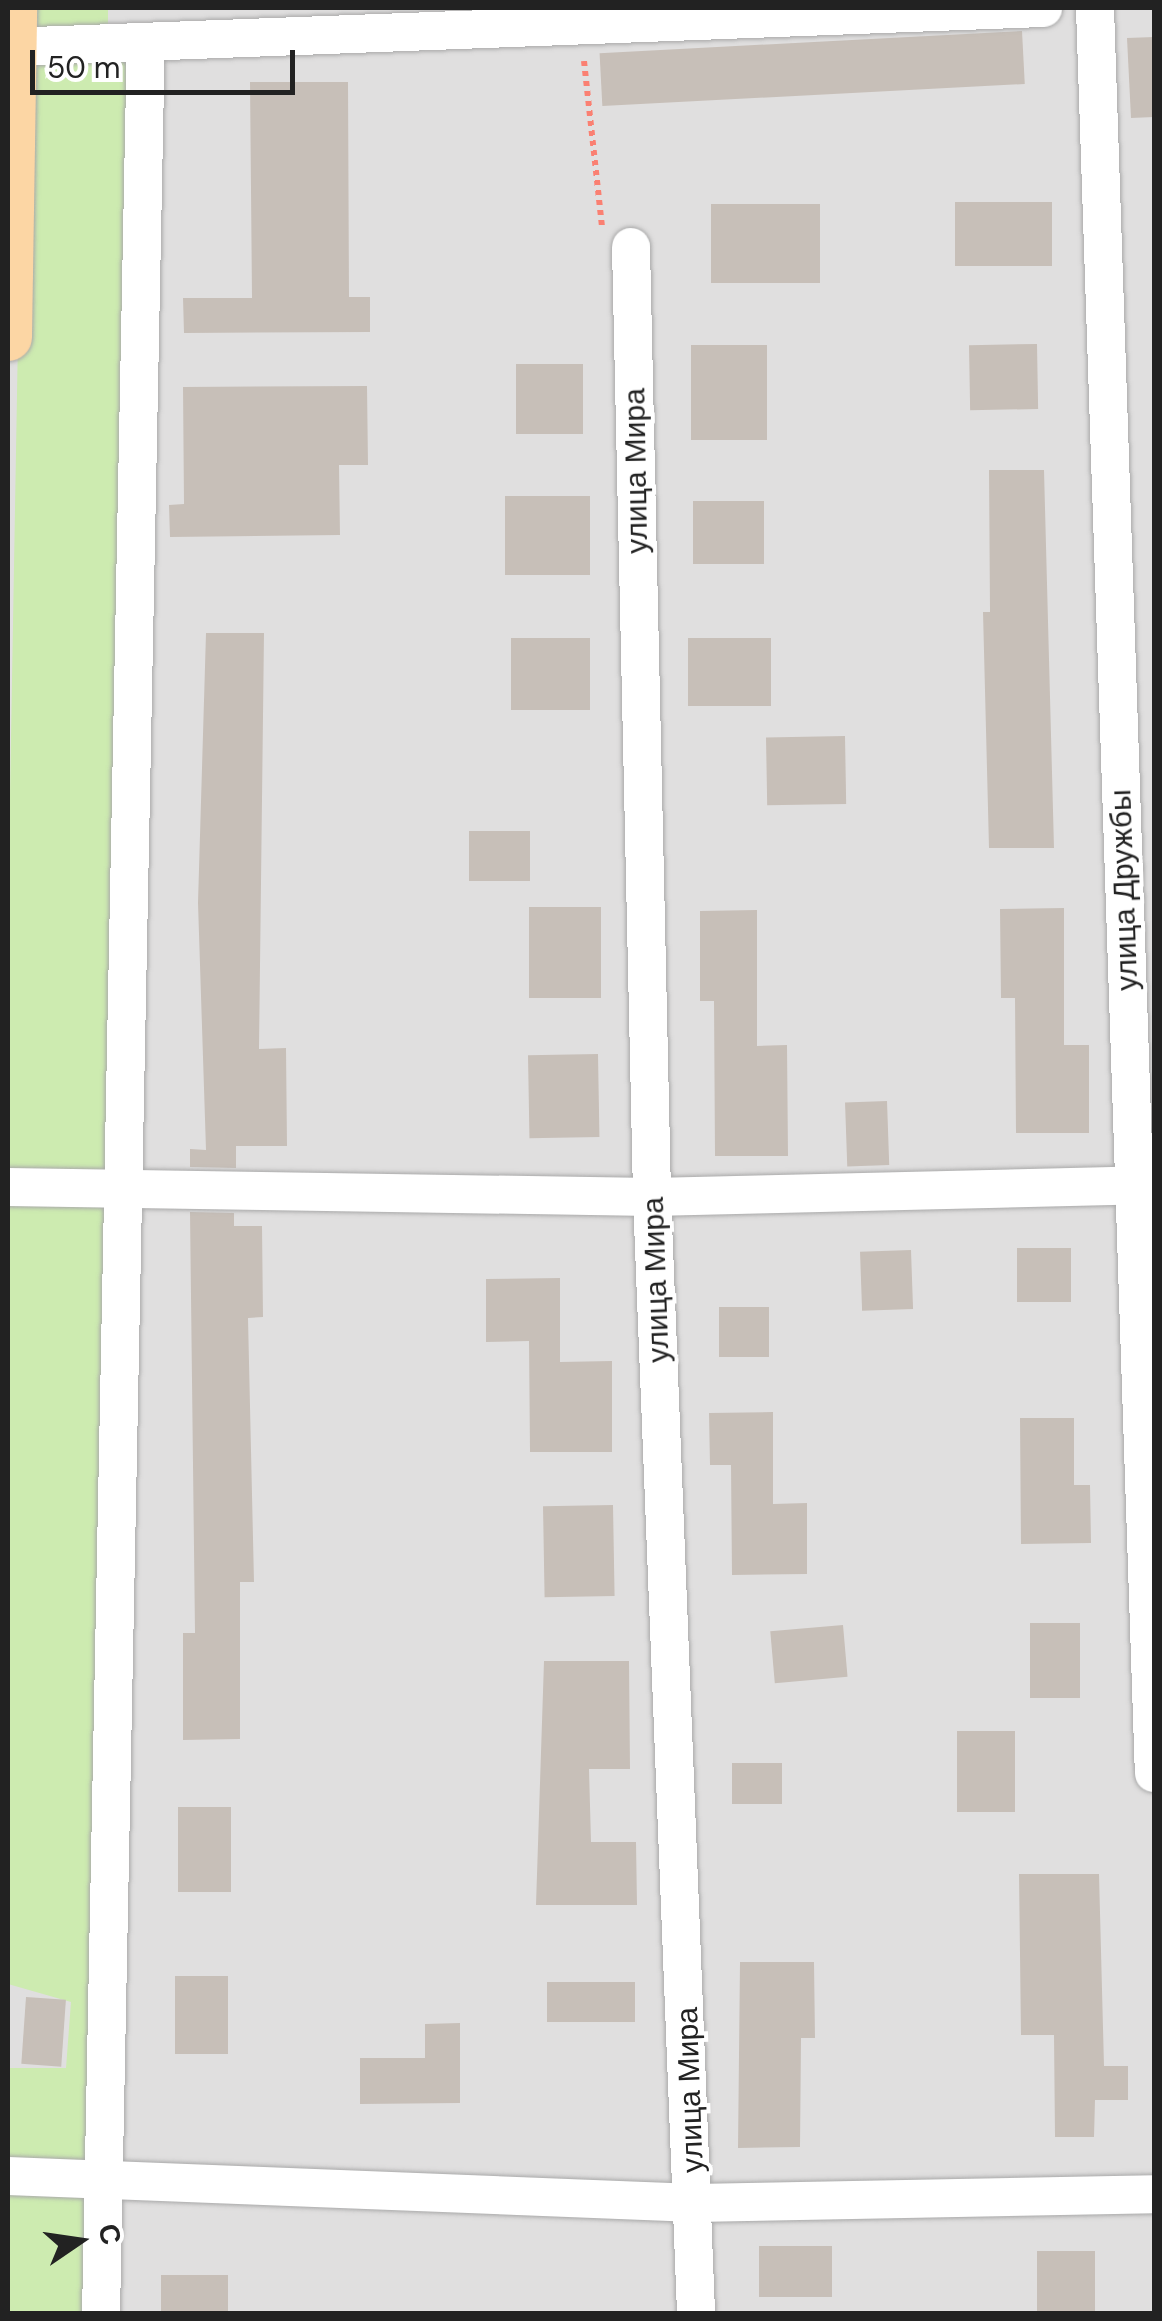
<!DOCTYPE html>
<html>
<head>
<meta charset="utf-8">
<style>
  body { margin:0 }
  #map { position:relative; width:1162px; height:2321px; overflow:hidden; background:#f2efe9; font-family:"DM Sans",sans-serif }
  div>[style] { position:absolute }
  .residential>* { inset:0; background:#e0dfdf; transform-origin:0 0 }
  .grass>* { inset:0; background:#cdebb0; transform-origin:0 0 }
  .building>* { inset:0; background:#c7bfb8; transform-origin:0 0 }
  .path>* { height:6px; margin-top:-3px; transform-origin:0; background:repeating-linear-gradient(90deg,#fa8072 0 5px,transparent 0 10px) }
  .roads { filter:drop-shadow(0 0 2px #a9a9a9) drop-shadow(0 0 2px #a9a9a9) }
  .minor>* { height:38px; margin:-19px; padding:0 19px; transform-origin:19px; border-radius:19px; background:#fff }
  .major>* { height:48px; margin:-24px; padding:0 24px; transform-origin:24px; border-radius:24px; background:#fcd6a4 }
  span { translate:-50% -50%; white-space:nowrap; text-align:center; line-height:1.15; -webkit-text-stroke:8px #fff; paint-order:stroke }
  .street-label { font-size:30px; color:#222 }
  .frame { position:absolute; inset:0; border:10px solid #222; pointer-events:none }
  .north { position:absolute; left:30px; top:2191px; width:100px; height:100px; -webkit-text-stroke:8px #fff; paint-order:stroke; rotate:77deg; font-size:28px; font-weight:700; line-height:40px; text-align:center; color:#222 }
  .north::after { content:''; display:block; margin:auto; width:35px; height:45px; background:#222; clip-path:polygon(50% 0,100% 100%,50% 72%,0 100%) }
  .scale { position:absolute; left:30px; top:50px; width:265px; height:45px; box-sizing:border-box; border:5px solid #222; border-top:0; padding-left:12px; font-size:30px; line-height:35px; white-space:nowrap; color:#222; -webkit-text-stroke:8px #fff; paint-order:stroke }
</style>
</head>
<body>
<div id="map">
  <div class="residential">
    <i style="left:8px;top:8px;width:1146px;height:2306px"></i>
  </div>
  <div class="grass">
    <i style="clip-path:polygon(23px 8px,108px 8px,108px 31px,22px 35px)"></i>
    <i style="left:136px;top:51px;width:1127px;height:113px;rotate:91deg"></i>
    <i style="clip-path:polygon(8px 1196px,113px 1200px,98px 2171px,8px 2167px,8px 2068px,66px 2068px,71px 2002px,8px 1984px)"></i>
    <i style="left:8px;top:2184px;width:88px;height:130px;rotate:2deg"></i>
  </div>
  <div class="building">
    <i style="left:1022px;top:31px;width:53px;height:423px;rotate:87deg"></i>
    <i style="clip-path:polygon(1154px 37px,1154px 117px,1131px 118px,1127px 38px)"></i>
    <i style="clip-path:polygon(250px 82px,348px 82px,349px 297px,370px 297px,370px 332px,184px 333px,183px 298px,252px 298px)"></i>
    <i style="left:955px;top:202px;width:97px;height:64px"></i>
    <i style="left:711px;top:204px;width:109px;height:79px"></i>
    <i style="left:1037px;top:344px;width:65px;height:68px;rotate:89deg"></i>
    <i style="left:691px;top:345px;width:76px;height:95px"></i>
    <i style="left:516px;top:364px;width:67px;height:70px"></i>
    <i style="clip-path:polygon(367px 386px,368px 465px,339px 465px,340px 535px,170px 537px,169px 505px,184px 504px,183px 387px)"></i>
    <i style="clip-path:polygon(989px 470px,1044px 470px,1054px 848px,989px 848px,983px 612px,990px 612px)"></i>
    <i style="left:505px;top:496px;width:85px;height:79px"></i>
    <i style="left:764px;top:501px;width:63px;height:71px;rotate:90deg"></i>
    <i style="clip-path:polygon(206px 633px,264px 633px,259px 1049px,286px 1048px,287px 1146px,236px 1146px,236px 1168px,190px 1167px,190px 1149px,206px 1150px,198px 903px)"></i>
    <i style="left:511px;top:638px;width:79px;height:72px"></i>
    <i style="left:688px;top:638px;width:83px;height:68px"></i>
    <i style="left:845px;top:736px;width:68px;height:79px;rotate:89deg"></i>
    <i style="left:530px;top:831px;width:50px;height:61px;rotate:90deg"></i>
    <i style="left:529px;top:907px;width:72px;height:91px"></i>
    <i style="clip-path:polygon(1064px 908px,1064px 1045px,1089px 1045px,1089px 1133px,1016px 1133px,1015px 998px,1001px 998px,1000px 909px)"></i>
    <i style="clip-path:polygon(757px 910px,757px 1046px,787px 1045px,788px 1156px,715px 1156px,714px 1001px,700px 1001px,700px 911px)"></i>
    <i style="left:598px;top:1054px;width:83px;height:70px;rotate:89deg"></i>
    <i style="left:887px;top:1101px;width:64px;height:42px;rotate:88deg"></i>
    <i style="clip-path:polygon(190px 1212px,234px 1213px,234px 1226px,262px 1226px,263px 1317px,248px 1318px,254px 1582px,240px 1582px,240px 1739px,183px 1740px,183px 1633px,195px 1633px)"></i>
    <i style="left:1071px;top:1248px;width:54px;height:54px;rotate:90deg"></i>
    <i style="left:911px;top:1250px;width:59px;height:51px;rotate:88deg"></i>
    <i style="clip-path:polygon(560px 1278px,560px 1362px,612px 1361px,612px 1452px,530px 1452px,529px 1341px,486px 1342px,486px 1279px)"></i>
    <i style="left:719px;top:1307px;width:50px;height:50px"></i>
    <i style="clip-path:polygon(773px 1412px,773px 1504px,807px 1503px,807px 1574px,732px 1575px,731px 1465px,710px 1465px,709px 1413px)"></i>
    <i style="clip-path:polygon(1020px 1418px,1074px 1418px,1074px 1485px,1090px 1485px,1091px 1543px,1021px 1544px)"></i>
    <i style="left:613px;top:1505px;width:91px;height:70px;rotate:89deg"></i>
    <i style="left:1030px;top:1623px;width:50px;height:75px"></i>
    <i style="left:843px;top:1625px;width:52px;height:73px;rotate:85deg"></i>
    <i style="clip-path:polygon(544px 1661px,629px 1661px,630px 1769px,589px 1769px,591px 1842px,636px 1842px,637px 1905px,536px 1905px)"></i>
    <i style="left:957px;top:1731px;width:58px;height:81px"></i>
    <i style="left:732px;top:1763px;width:50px;height:41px"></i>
    <i style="left:178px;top:1807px;width:53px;height:85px"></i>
    <i style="clip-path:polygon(1019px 1874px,1099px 1874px,1104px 2066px,1128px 2066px,1128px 2100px,1095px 2100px,1094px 2137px,1055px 2137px,1054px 2035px,1021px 2035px)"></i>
    <i style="clip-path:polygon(740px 1962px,814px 1962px,815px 2038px,801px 2038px,800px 2147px,738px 2148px)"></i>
    <i style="left:175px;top:1976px;width:53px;height:78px"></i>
    <i style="left:547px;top:1982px;width:88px;height:40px"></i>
    <i style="left:26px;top:1997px;width:40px;height:67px;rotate:4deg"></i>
    <i style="clip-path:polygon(460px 2023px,460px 2103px,360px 2104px,360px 2058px,425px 2058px,425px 2024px)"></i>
    <i style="left:759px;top:2246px;width:73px;height:51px"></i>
    <i style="left:1037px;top:2251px;width:58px;height:63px"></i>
    <i style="left:161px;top:2275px;width:67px;height:39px"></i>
  </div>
  <div class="path">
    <i style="left:584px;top:61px;width:168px;rotate:83.8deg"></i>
  </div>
  <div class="roads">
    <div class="minor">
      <i style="left:1095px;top:8px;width:1766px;rotate:88.09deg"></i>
      <i style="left:8px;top:47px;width:1036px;rotate:-2.16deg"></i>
      <i style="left:631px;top:247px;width:950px;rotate:88.73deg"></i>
      <i style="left:652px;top:1197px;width:1118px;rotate:87.74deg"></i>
      <i style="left:8px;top:1187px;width:644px;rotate:0.89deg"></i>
      <i style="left:652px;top:1197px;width:502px;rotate:-1.37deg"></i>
      <i style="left:8px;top:2176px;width:688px;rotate:2.25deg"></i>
      <i style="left:695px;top:2203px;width:459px;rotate:-1.1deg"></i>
      <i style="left:101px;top:2314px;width:2272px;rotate:-88.87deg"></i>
    </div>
    <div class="major">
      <i style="left:8px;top:337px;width:329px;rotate:-89.1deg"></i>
    </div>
  </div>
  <div class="street-label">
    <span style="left:636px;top:471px;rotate:-91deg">улица Мира</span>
    <span style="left:1124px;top:890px;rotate:-92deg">улица Дружбы</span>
    <span style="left:656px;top:1280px;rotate:-92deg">улица Мира</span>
    <span style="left:690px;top:2090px;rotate:-92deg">улица Мира</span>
  </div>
  <div class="frame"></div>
  <div class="north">С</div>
  <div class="scale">50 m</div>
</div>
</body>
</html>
